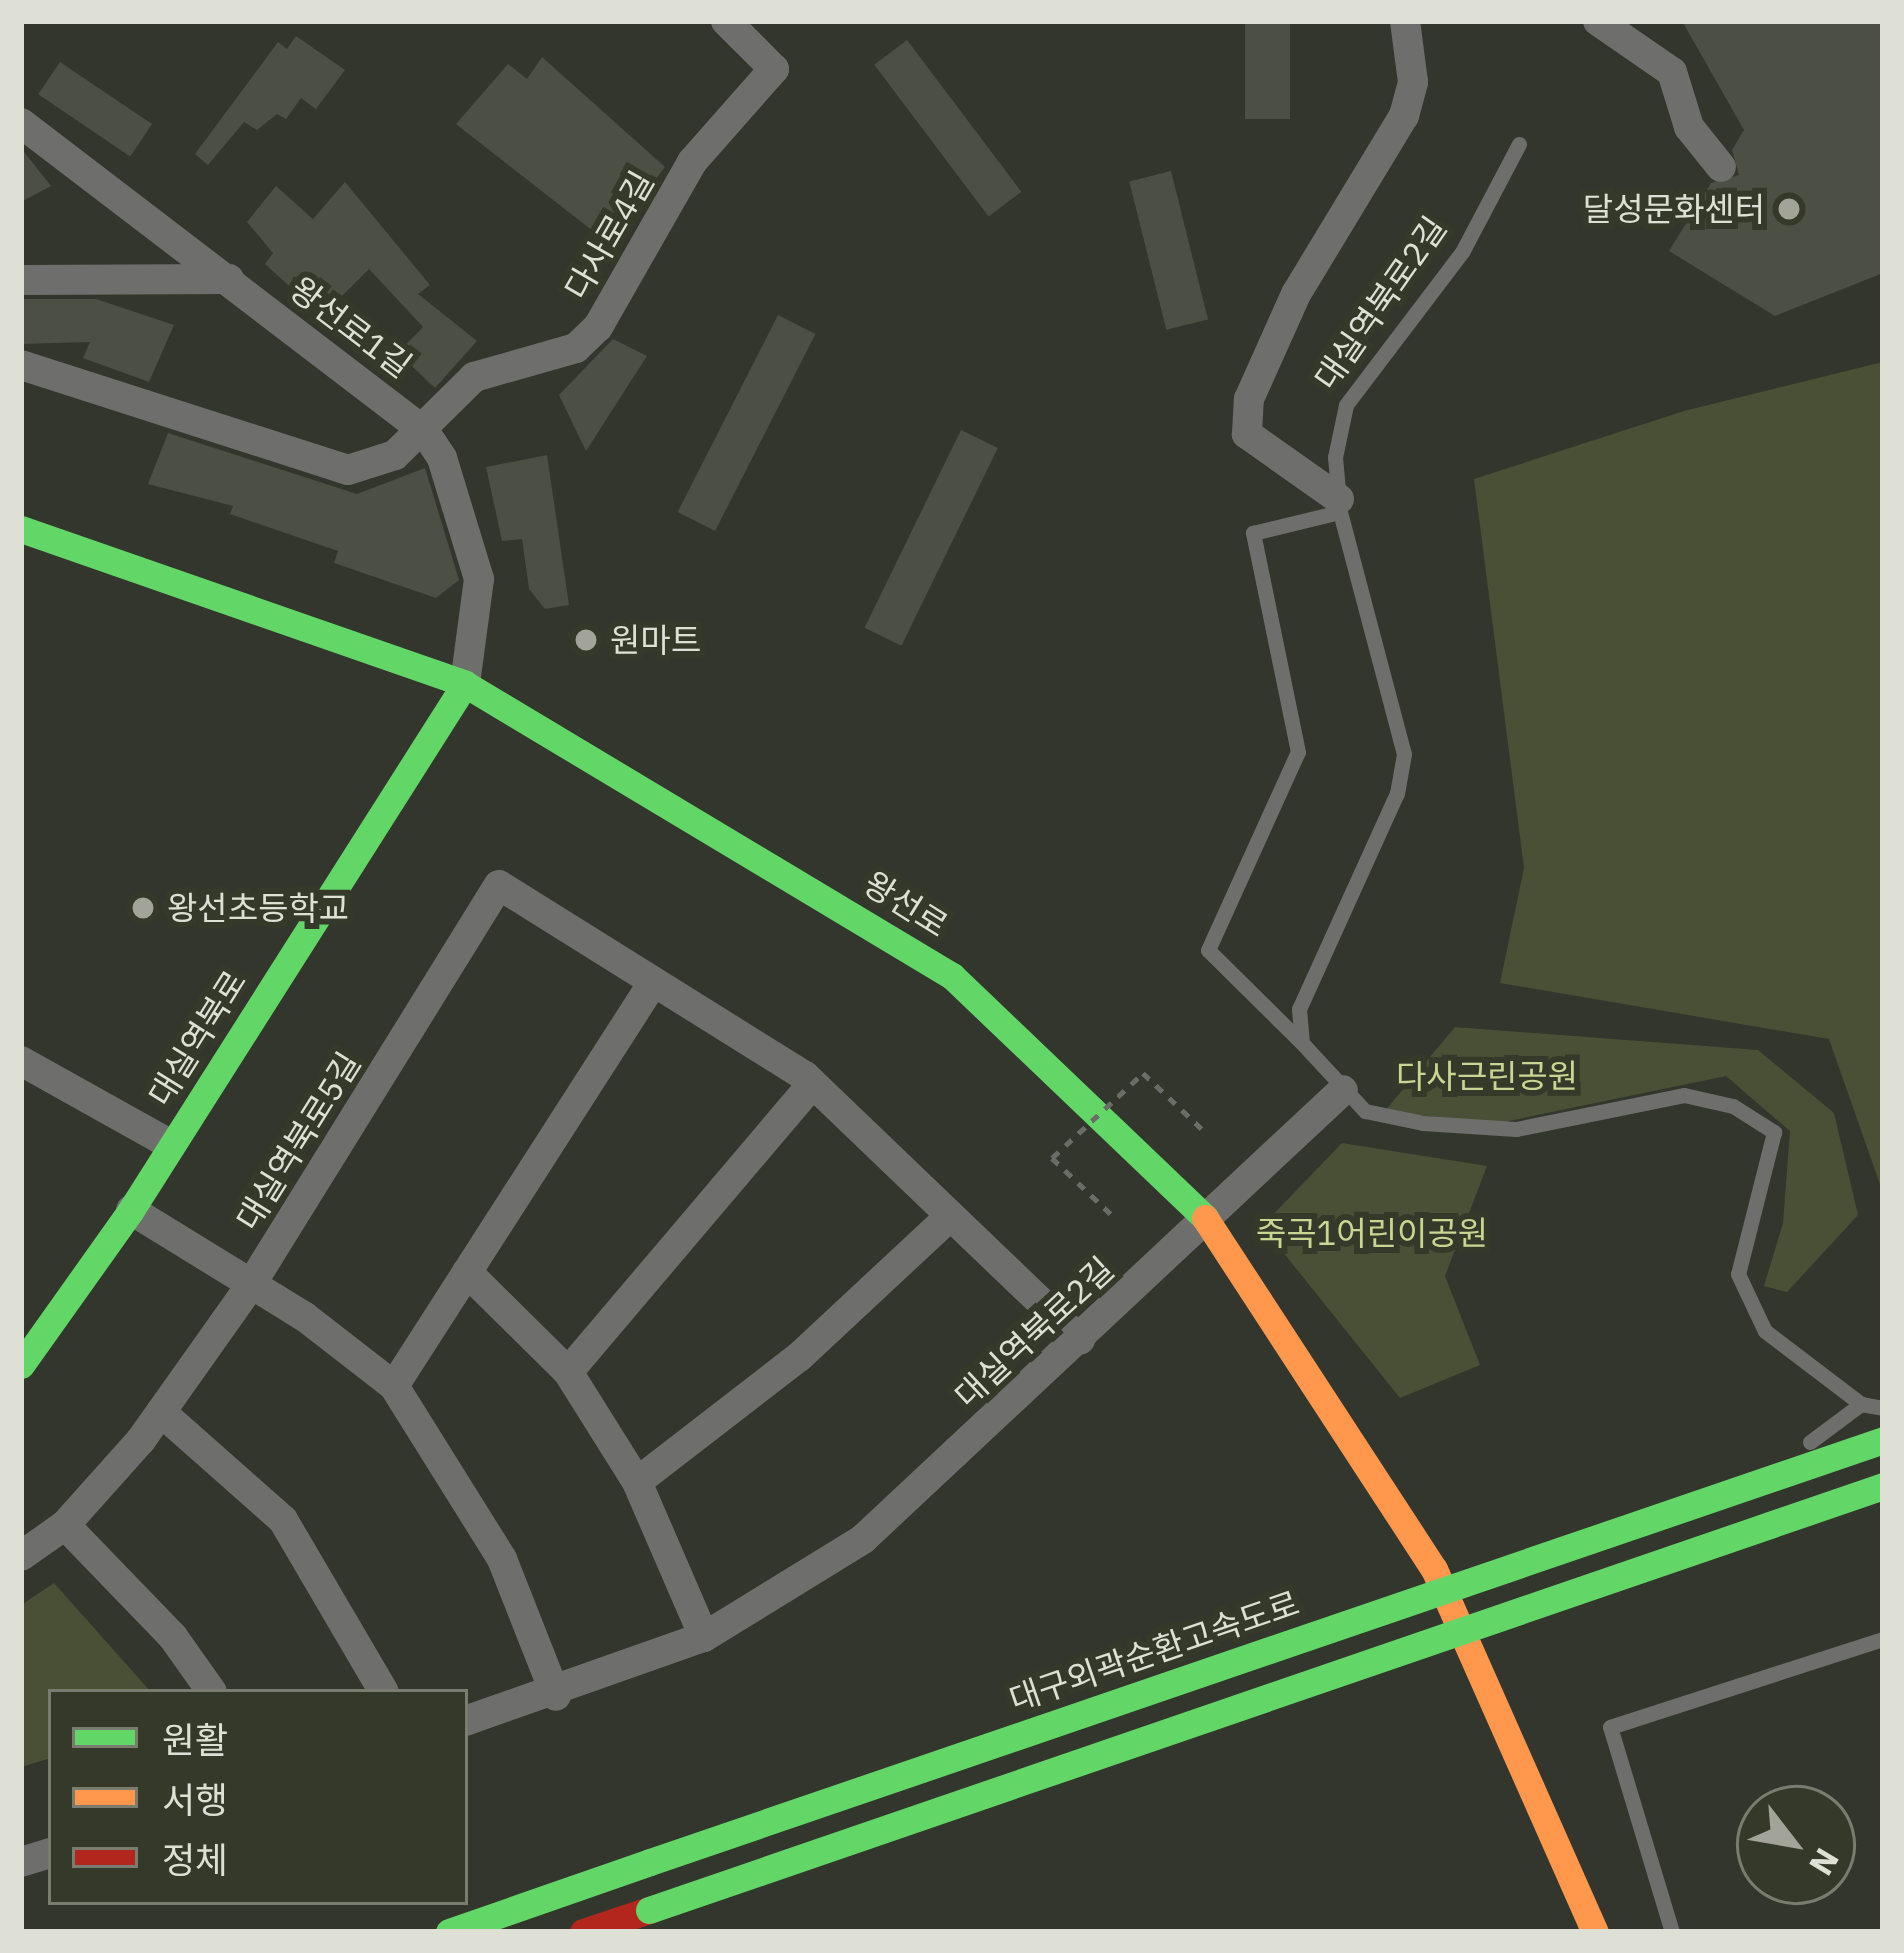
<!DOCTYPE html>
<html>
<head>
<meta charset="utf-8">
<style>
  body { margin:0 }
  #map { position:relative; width:1904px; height:1953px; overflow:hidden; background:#33362c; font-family:"IBM Plex Sans","Noto Sans KR",sans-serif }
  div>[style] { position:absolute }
  .green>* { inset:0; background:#495036 }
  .building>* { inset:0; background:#4c4f43; transform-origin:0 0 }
  .path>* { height:4.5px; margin-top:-2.25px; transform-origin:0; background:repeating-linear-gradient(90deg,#6a6c67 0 9px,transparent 0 18px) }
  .lane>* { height:15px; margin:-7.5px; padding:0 7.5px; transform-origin:7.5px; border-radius:7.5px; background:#6e6f6c }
  .street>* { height:30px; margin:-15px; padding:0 15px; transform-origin:15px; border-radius:15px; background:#6e6f6c }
  .fast>* { height:27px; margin:-13.5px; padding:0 13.5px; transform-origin:13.5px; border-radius:13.5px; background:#63d668 }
  .slow>* { height:27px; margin:-13.5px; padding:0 13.5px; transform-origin:13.5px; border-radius:13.5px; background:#ff974d }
  .jam>* { height:27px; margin:-13.5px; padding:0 13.5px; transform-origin:13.5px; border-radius:13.5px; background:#b3261e }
  .path-bridge>* { height:4.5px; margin-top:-2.25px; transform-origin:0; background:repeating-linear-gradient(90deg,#6a6c67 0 9px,transparent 0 18px) }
  .fast-bridge>* { height:27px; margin:-13.5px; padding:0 13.5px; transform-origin:13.5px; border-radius:13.5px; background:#63d668 }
  .dots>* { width:33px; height:33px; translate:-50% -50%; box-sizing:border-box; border:6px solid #353929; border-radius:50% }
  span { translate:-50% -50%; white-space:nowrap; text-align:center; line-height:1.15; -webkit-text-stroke:12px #353929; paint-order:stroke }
  .poi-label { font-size:33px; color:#dee0d6 }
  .right { translate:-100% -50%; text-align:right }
  .left { translate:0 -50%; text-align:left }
  .street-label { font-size:33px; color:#dee0d6 }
  .park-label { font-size:33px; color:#c7d793 }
  .frame { position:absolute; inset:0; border:24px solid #dee0d6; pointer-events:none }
  .legend { position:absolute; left:48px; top:1689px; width:420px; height:216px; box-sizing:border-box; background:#353929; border:3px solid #797c6e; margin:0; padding:15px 21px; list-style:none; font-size:36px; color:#dee0d6 }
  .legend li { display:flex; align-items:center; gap:24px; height:60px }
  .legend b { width:60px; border:3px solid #797c6e }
  .north { position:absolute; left:1736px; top:1785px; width:120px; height:120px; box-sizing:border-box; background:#353929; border:3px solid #797c6e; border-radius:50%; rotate:121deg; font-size:33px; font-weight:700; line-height:48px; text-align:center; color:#dee0d6 }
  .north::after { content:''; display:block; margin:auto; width:42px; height:54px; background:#a2a49a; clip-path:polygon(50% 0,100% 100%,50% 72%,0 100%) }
</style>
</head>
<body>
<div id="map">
  <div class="green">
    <i style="clip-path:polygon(1883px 362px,1883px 1193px,1829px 1039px,1500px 983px,1524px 868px,1474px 479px,1684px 411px)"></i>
    <i style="clip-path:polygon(1455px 1027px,1758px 1050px,1834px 1113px,1858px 1215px,1787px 1292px,1764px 1286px,1783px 1223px,1790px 1131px,1726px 1076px,1494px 1124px,1385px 1111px)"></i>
    <i style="clip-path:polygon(1342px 1143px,1487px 1166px,1445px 1276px,1480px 1365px,1400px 1398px,1262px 1226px)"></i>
    <i style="clip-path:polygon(54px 1583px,151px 1692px,51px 1692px,51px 1758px,21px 1767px,21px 1605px)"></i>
  </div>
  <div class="building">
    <i style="left:1245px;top:21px;width:45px;height:98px"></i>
    <i style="clip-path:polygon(1682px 21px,1883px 21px,1883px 273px,1775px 316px,1669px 251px,1711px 183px,1739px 175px,1732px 150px,1744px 130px)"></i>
    <i style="clip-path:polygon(296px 36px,345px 70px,316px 109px,301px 98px,286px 119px,277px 114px,257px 130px,244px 122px,208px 165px,195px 154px,278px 42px,287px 49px)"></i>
    <i style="left:907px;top:40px;width:190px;height:41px;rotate:53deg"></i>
    <i style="clip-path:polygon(542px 57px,665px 167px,607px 242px,456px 124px,508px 64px,527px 79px)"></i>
    <i style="left:60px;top:62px;width:111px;height:39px;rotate:34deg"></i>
    <i style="clip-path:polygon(21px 148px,51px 186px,21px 202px)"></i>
    <i style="left:1171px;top:171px;width:153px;height:43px;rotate:76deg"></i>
    <i style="clip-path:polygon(345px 182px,430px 285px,418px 294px,477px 341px,435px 388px,398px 353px,423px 327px,369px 269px,322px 316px,265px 264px,273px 253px,247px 222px,276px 186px,313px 219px)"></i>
    <i style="clip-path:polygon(21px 299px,96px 299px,174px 325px,149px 382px,83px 358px,90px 342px,21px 344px)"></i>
    <i style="left:778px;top:315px;width:42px;height:221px;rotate:27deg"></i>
    <i style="clip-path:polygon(613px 339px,647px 356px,586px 451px,559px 395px)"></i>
    <i style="left:961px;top:430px;width:41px;height:220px;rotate:26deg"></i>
    <i style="clip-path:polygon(168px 433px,357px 494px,425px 468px,459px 580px,436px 598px,334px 563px,338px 551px,230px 514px,233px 506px,148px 484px)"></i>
    <i style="clip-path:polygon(547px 455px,569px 605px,545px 609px,529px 589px,522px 539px,502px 541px,486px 467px)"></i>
  </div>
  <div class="path">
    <i style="left:1143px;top:1073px;width:83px;rotate:43.5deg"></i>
    <i style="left:1052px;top:1158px;width:87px;rotate:43.6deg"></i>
  </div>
  <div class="lane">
    <i style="left:1519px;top:144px;width:122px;rotate:117.8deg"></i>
    <i style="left:1462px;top:252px;width:192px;rotate:127.2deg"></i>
    <i style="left:1346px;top:405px;width:53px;rotate:101.9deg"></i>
    <i style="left:1335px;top:457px;width:55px;rotate:84.8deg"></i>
    <i style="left:1340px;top:512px;width:250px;rotate:75.2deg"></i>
    <i style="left:1404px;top:754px;width:40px;rotate:100deg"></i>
    <i style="left:1397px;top:793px;width:237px;rotate:114.4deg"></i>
    <i style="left:1299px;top:1009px;width:34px;rotate:85deg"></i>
    <i style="left:1302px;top:1043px;width:93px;rotate:47.2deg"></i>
    <i style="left:1365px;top:1111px;width:59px;rotate:11.7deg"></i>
    <i style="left:1423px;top:1123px;width:93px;rotate:3.7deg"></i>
    <i style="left:1516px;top:1129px;width:171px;rotate:-11.4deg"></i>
    <i style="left:1684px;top:1095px;width:50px;rotate:12.7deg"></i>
    <i style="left:1733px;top:1106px;width:49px;rotate:32.4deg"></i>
    <i style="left:1774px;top:1132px;width:146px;rotate:104.2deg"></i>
    <i style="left:1738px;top:1274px;width:63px;rotate:64.7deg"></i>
    <i style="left:1765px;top:1331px;width:121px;rotate:37.2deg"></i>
    <i style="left:1302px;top:1043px;width:132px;rotate:-135.3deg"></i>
    <i style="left:1208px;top:950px;width:217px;rotate:-65.6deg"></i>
    <i style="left:1298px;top:752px;width:224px;rotate:-101.6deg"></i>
    <i style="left:1253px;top:533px;width:89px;rotate:-13.6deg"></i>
    <i style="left:1810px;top:1442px;width:64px;rotate:-36.7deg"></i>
    <i style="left:1861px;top:1404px;width:22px;rotate:10deg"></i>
    <i style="left:1672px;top:1932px;width:214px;rotate:-106.8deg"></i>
    <i style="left:1610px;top:1727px;width:287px;rotate:-17.9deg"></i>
  </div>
  <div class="street">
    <i style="left:1598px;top:21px;width:90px;rotate:34.6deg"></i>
    <i style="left:1672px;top:72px;width:58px;rotate:72.8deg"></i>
    <i style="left:1689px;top:127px;width:51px;rotate:51.3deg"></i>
    <i style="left:21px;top:123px;width:507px;rotate:37.39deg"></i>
    <i style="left:424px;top:431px;width:32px;rotate:56deg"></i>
    <i style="left:442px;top:458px;width:127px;rotate:73deg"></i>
    <i style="left:479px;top:579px;width:106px;rotate:97.6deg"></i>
    <i style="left:21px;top:280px;width:208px;rotate:-0.3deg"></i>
    <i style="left:21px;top:365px;width:343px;rotate:17.8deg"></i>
    <i style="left:348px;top:470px;width:49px;rotate:-17.7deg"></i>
    <i style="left:395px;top:455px;width:111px;rotate:-44.6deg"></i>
    <i style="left:474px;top:377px;width:106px;rotate:-15.9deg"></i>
    <i style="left:576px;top:348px;width:30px;rotate:-44deg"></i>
    <i style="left:598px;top:327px;width:190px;rotate:-60.3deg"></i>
    <i style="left:692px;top:162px;width:124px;rotate:-48.6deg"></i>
    <i style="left:774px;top:69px;width:68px;rotate:-135deg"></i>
    <i style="left:1339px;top:499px;width:113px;rotate:-144.8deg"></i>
    <i style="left:1247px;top:434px;width:35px;rotate:-87deg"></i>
    <i style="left:1249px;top:399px;width:115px;rotate:-65.9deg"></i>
    <i style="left:1296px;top:294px;width:208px;rotate:-58.8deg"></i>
    <i style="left:1404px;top:116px;width:35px;rotate:-75deg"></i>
    <i style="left:1413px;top:82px;width:62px;rotate:-97.5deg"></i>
    <i style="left:21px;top:1061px;width:172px;rotate:29.2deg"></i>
    <i style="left:131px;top:1210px;width:204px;rotate:31.6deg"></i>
    <i style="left:305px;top:1317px;width:113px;rotate:37.8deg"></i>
    <i style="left:394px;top:1386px;width:204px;rotate:58deg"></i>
    <i style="left:502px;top:1559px;width:147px;rotate:68.5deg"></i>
    <i style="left:467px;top:1272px;width:142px;rotate:44.7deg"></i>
    <i style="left:568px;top:1372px;width:130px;rotate:57.9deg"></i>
    <i style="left:637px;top:1482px;width:169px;rotate:66.6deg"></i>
    <i style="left:568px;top:1372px;width:377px;rotate:-49.7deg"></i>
    <i style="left:394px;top:1386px;width:480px;rotate:-57.3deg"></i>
    <i style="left:161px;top:1412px;width:163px;rotate:41.5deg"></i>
    <i style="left:283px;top:1520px;width:199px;rotate:59.6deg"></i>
    <i style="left:637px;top:1482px;width:205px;rotate:-37.7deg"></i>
    <i style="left:799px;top:1357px;width:205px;rotate:-43deg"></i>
    <i style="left:65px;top:1525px;width:156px;rotate:46deg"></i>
    <i style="left:173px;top:1637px;width:67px;rotate:54.7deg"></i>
    <i style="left:21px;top:1556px;width:54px;rotate:-35.2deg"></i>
    <i style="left:65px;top:1525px;width:114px;rotate:-48.2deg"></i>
    <i style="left:141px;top:1440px;width:192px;rotate:-54.7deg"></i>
    <i style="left:252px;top:1283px;width:468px;rotate:-58.2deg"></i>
    <i style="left:499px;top:885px;width:361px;rotate:32deg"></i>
    <i style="left:805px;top:1076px;width:381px;rotate:43.8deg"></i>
    <i style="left:465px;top:1721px;width:253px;rotate:-19.4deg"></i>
    <i style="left:704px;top:1637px;width:187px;rotate:-31.6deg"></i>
    <i style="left:863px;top:1539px;width:657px;rotate:-43.09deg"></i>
    <i style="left:21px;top:1862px;width:31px;rotate:-17deg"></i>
  </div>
  <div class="fast">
    <i style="left:21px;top:529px;width:470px;rotate:19.2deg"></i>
    <i style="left:465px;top:684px;width:568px;rotate:30.95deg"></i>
    <i style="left:952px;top:976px;width:350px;rotate:43.7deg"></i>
    <i style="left:21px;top:1365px;width:190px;rotate:-54.6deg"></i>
    <i style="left:131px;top:1210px;width:623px;rotate:-57.59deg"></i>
    <i style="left:449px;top:1932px;width:213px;rotate:-19.2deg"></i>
  </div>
  <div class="slow">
    <i style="left:1205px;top:1218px;width:419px;rotate:56.9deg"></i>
    <i style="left:1434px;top:1569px;width:397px;rotate:66.1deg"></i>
  </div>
  <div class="jam">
    <i style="left:583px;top:1932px;width:70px;rotate:-18.4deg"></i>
  </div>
  <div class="path-bridge">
    <i style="left:1052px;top:1158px;width:125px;rotate:-43deg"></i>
  </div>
  <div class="fast-bridge">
    <i style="left:650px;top:1862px;width:1303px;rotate:-18.89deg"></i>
    <i style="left:649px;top:1910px;width:1305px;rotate:-18.96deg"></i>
  </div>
  <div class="dots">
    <i style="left:1789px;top:209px;background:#a2a49a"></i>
    <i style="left:586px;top:640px;background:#a2a49a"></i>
    <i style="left:143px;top:908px;background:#a2a49a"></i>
  </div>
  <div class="poi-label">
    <span class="right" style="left:1765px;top:209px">달성문화센터</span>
    <span class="left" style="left:610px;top:640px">원마트</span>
    <span class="left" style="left:167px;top:908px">왕선초등학교</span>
  </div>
  <div class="street-label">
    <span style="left:609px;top:235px;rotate:-60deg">다사로4길</span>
    <span style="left:1380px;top:303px;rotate:-55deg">대실역북로2길</span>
    <span style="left:351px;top:327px;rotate:37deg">왕선로1길</span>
    <span style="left:906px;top:904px;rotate:32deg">왕선로</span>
    <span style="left:197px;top:1038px;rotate:-58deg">대실역북로</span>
    <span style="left:298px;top:1141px;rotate:-58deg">대실역북로5길</span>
    <span style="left:1034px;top:1332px;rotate:-43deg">대실역북로2길</span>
    <span style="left:1154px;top:1651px;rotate:-19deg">대구외곽순환고속도로</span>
  </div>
  <div class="park-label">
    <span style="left:1487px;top:1076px">다사근린공원</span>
    <span style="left:1372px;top:1233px">죽곡1어린이공원</span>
  </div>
  <div class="frame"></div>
  <ul class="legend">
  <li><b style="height:15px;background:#63d668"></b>원활</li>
  <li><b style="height:15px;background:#ff974d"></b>서행</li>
  <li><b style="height:15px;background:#b3261e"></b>정체</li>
  </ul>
  <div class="north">N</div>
</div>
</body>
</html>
